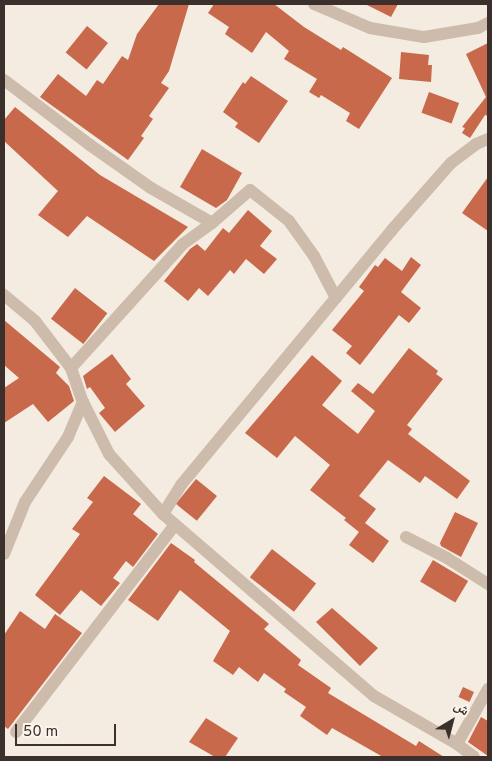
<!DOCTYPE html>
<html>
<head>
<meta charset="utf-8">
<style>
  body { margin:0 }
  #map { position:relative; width:492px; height:761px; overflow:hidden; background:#f4ebe1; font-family:Overpass,"Noto Naskh Arabic",sans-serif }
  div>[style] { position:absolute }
  .building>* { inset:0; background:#c8694b; transform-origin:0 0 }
  .minor>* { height:12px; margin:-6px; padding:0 6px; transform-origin:6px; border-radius:6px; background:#cdbbac }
  .tertiary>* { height:12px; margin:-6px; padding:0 6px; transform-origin:6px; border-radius:6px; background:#cdbbac }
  span { translate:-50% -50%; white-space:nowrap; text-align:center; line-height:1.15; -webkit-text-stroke:4px #fbf5ee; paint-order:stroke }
  .frame { position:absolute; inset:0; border:5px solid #3b302b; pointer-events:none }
  .north { position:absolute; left:427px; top:696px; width:50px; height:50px; -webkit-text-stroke:4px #fbf5ee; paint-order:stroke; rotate:37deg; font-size:14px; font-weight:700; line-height:20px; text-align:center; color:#3b302b }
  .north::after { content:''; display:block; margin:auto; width:18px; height:22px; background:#3b302b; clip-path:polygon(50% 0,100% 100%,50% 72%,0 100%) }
  .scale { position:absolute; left:15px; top:724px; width:101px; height:22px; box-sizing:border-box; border:2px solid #3b302b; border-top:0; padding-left:6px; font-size:15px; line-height:18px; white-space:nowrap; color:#3b302b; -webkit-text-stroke:4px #fbf5ee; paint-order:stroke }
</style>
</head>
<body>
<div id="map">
  <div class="building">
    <i style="clip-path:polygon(159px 4px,189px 4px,169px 71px,161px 83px,169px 88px,149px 116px,153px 119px,141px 136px,144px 138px,128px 160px,40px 97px,58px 74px,86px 96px,97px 80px,103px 84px,122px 56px,128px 60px,137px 34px)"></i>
    <i style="clip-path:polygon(214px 4px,274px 4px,304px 27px,341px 50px,343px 47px,392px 78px,359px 129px,346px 121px,350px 113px,321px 95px,319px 98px,309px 92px,317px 79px,284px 59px,289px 51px,266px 32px,252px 53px,225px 34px,229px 27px,208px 13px)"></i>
    <i style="clip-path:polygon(365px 4px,398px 4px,391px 17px)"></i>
    <i style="left:87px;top:26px;width:27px;height:34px;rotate:39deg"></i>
    <i style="clip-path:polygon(488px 43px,488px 116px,485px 115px,470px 138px,462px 133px,465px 128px,462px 127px,486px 97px,466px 54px)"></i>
    <i style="clip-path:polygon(401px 52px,429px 55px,428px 65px,432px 65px,431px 82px,399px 79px)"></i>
    <i style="clip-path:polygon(251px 76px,288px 101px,259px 143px,235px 127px,238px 123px,223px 112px,243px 82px,245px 84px)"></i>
    <i style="left:429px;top:92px;width:32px;height:22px;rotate:20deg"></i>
    <i style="clip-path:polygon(15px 107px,100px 175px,188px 227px,154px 261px,87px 216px,68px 237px,38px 215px,58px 191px,4px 141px,4px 120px)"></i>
    <i style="clip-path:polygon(202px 149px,242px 173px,227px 200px,216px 208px,180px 187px)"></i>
    <i style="clip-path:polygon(488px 177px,488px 231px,462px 213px)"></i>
    <i style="clip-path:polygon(248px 210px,272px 231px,260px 246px,277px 259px,264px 274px,246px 259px,234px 274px,230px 270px,208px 296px,199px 288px,188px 301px,164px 281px,190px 249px,197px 244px,205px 251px,223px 228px,229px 233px)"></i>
    <i style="clip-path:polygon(411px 257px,421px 265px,401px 292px,421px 308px,409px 323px,399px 315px,360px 365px,346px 353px,352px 346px,332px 330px,364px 291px,359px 287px,375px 265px,378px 267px,385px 258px,402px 271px)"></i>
    <i style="left:75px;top:288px;width:41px;height:39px;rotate:38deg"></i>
    <i style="clip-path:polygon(4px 320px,60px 367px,56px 373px,69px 386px,74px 401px,48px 422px,33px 404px,4px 423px,4px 388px,19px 378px,4px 365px)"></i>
    <i style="clip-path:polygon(409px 348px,438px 371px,436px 374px,443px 379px,407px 425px,412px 429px,408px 434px,470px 481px,457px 499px,425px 476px,420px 483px,388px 460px,359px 496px,376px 509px,365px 523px,389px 541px,373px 563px,349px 545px,359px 532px,344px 520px,346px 518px,310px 490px,330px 465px,295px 436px,277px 458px,245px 433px,312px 355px,342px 381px,322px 405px,358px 434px,375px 411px,351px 391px,358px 383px,373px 394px)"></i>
    <i style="clip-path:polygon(112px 354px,131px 379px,126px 384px,145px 406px,115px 432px,99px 413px,105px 408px,90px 387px,87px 389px,83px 376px)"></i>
    <i style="clip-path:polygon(104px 476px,141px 504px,133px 514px,158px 534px,133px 567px,126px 561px,113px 578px,120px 583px,101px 606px,81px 590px,60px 615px,35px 595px,80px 534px,72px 529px,93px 502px,87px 498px)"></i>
    <i style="left:196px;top:479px;width:27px;height:32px;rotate:39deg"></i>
    <i style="clip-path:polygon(455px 512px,478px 523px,461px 557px,441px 546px,440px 543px)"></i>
    <i style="clip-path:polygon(171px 543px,195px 560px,194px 562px,269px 624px,264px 629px,301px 660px,298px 665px,331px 688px,328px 693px,416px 746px,419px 741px,444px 757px,383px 757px,332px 728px,327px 735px,300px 716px,306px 707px,284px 692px,286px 689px,264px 673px,258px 682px,239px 667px,233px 675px,213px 661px,230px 631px,180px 590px,158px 621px,128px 600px)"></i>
    <i style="left:272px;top:549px;width:56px;height:36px;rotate:38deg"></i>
    <i style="left:433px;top:560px;width:41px;height:25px;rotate:31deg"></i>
    <i style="clip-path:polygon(332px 608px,378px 648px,360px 666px,316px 622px)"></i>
    <i style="clip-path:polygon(20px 611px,45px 629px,55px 614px,82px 633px,8px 729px,4px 726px,4px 635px)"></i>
    <i style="left:463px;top:687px;width:12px;height:11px;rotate:24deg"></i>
    <i style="clip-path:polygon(481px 717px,488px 721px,488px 756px,468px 742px)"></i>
    <i style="clip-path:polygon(206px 718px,238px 738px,225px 757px,215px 757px,189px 742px)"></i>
  </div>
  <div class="minor">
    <i style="left:4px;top:80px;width:108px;rotate:37.1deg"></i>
    <i style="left:90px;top:145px;width:75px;rotate:35.2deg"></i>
    <i style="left:151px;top:188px;width:70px;rotate:29.8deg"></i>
    <i style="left:212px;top:223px;width:50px;rotate:-41deg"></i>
    <i style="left:250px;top:190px;width:50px;rotate:38.5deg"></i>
    <i style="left:289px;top:221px;width:43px;rotate:54.5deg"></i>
    <i style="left:314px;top:256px;width:47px;rotate:62.4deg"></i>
    <i style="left:4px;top:295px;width:40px;rotate:40deg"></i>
    <i style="left:35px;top:321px;width:59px;rotate:52.5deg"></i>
    <i style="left:71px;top:368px;width:36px;rotate:71deg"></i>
    <i style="left:83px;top:402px;width:58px;rotate:63.4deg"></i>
    <i style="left:109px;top:454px;width:81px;rotate:48deg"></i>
    <i style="left:163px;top:514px;width:279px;rotate:40.8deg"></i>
    <i style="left:374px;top:696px;width:96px;rotate:30deg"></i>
    <i style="left:457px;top:744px;width:21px;rotate:37deg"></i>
    <i style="left:71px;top:368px;width:167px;rotate:-47.9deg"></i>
    <i style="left:183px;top:244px;width:36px;rotate:-36deg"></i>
    <i style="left:163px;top:514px;width:34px;rotate:-58deg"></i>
    <i style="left:181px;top:485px;width:330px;rotate:-50.4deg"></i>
    <i style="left:391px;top:231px;width:91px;rotate:-48.6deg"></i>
    <i style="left:451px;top:163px;width:31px;rotate:-37deg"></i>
    <i style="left:476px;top:144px;width:13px;rotate:-23deg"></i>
    <i style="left:406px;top:537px;width:46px;rotate:27.1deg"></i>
    <i style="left:447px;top:558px;width:49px;rotate:32.4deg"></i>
    <i style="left:4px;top:554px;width:56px;rotate:-68deg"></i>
    <i style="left:25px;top:502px;width:78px;rotate:-56.5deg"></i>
    <i style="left:68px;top:437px;width:38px;rotate:-67deg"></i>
    <i style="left:16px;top:732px;width:261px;rotate:-52.5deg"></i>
    <i style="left:457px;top:744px;width:63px;rotate:-60.6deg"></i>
  </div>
  <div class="tertiary">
    <i style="left:314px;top:4px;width:61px;rotate:23.2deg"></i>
    <i style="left:370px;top:28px;width:55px;rotate:9.5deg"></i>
    <i style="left:424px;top:37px;width:55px;rotate:-9.5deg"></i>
    <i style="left:478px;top:28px;width:11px;rotate:-27deg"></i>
  </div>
  <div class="frame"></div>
  <div class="north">ش</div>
  <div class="scale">50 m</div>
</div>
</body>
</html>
